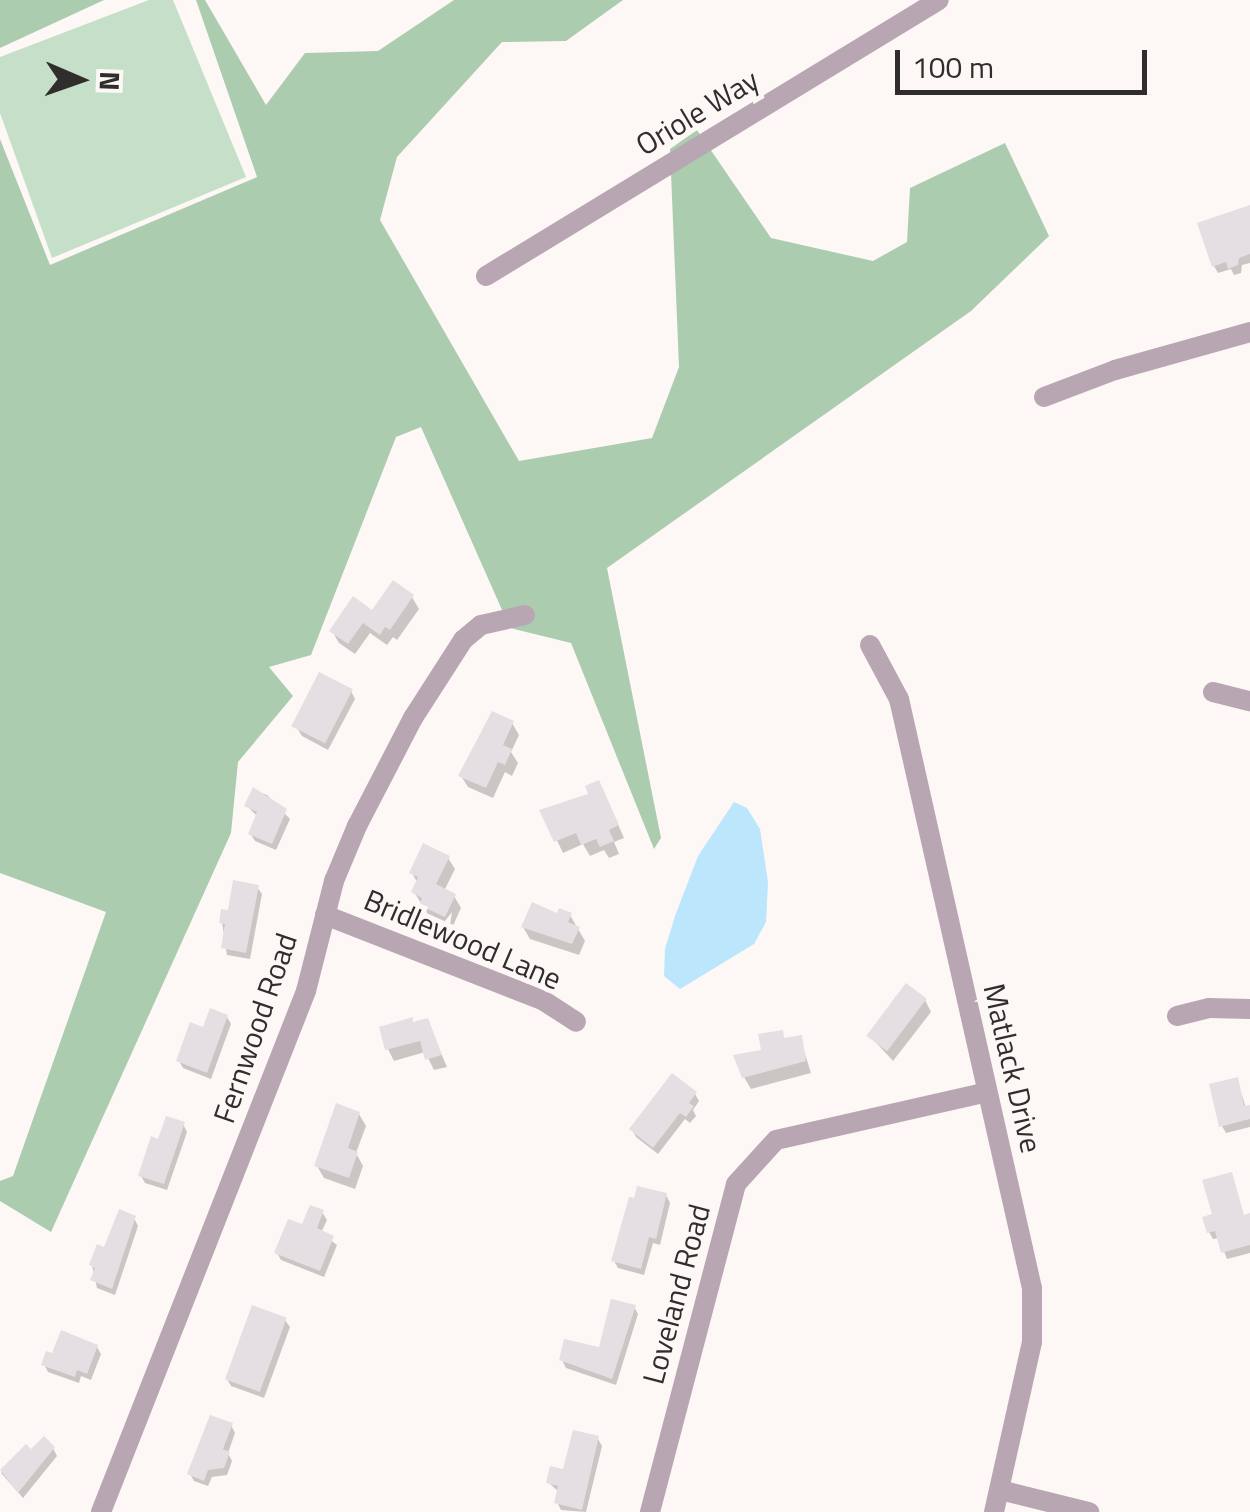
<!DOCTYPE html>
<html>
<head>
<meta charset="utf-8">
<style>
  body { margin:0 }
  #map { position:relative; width:1250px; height:1512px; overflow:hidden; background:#fdf8f5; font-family:"Titillium Web",sans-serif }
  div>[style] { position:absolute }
  .green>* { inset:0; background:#c5dfc8 }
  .forest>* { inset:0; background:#acccb0 }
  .water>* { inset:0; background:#bce6fb }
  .shadow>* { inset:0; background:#0003 }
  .building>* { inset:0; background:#e4dfe2; transform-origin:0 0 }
  .minor>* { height:20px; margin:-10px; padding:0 10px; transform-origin:10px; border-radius:10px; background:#b8a7b2 }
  span { translate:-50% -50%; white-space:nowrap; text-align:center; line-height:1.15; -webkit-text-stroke:10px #fdf8f5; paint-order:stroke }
  .street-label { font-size:30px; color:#302e2d }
  .north { position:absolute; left:30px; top:30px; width:100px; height:100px; -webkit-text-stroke:8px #fdf8f5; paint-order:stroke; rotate:92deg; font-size:28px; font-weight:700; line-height:40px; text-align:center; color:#302e2d }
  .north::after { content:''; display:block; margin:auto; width:35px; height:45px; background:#302e2d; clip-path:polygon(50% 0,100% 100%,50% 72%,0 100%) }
  .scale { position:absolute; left:895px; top:50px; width:252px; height:45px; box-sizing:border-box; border:5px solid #302e2d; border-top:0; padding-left:12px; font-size:30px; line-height:35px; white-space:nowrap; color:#302e2d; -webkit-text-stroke:8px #fdf8f5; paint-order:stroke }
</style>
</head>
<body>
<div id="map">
  <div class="green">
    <i style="clip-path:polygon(149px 0,173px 0,246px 177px,52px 258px,0 113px,0 57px)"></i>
  </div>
  <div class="forest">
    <i style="clip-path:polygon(0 0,104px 0,0 48px)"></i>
    <i style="clip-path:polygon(196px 0,205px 0,266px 105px,305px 53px,378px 51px,454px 0,623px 0,566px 41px,502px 42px,397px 157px,380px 220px,519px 461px,652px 438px,679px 367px,670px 149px,697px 130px,771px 238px,873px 261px,907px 242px,910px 188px,1005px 143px,1049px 236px,971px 311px,607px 568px,661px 838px,654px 849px,571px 643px,510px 628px,421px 427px,396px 437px,311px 655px,269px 667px,293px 696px,238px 762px,231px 833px,51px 1232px,0 1201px,0 1181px,13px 1176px,106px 912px,0 873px,0 139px,50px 265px,257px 177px)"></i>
  </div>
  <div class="water">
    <i style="clip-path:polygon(734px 802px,747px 808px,760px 829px,768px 882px,766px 922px,754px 944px,680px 989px,664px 976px,665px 949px,675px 916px,698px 856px)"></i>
  </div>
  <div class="shadow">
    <i style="clip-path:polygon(1250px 208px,1250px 263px,1242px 265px,1241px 273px,1234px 275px,1231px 269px,1218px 273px,1214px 266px)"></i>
    <i style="clip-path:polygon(412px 597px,419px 609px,397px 640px,393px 637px,387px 645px,370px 633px,355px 654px,339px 643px,332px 631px)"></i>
    <i style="clip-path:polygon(351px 691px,355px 699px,328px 750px,302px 736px,297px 728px)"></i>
    <i style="clip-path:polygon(512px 723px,519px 735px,511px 752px,518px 763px,512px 776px,505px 772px,493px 798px,468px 787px,461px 776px)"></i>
    <i style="clip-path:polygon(254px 790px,267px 795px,290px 819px,276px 850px,255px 841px,250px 833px,258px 817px,247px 806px)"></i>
    <i style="clip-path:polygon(605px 795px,624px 838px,614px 842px,619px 854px,609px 858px,604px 850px,590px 856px,583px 844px,563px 853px,543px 811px)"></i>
    <i style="clip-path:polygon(448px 858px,455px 869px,444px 891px,454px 896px,461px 908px,452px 928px,429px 916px,414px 892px,418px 884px,412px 873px)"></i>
    <i style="clip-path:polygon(257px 887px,262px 894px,250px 959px,227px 955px,222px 922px)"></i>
    <i style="clip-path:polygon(570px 915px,585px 941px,579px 955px,530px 939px,523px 927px)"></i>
    <i style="clip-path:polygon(896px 996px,925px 1000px,931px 1012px,893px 1061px,870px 1036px)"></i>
    <i style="clip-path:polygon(227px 1017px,231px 1024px,211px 1079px,183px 1068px,179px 1061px)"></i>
    <i style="clip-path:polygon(427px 1021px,447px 1067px,434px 1070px,425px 1052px,394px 1061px,388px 1049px,414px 1024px)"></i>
    <i style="clip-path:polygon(781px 1032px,786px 1041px,800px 1038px,811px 1073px,751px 1089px,744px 1077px)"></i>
    <i style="clip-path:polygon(1237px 1080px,1246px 1108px,1250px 1107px,1250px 1127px,1226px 1133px,1222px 1126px)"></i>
    <i style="clip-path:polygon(695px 1094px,699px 1101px,693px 1110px,696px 1116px,690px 1123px,685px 1119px,658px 1154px,636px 1137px,632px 1130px)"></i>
    <i style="clip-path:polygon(359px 1114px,366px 1126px,356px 1153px,363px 1166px,355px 1189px,324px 1178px,317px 1166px)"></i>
    <i style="clip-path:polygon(183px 1124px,187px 1132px,167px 1190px,145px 1183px,141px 1176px)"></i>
    <i style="clip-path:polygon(666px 1195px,670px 1203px,660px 1245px,653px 1243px,644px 1275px,618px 1268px,614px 1261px)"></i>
    <i style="clip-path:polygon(322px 1212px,327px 1220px,321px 1233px,337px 1245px,324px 1277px,281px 1260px,277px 1253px)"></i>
    <i style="clip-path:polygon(1250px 1216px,1250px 1253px,1227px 1259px,1219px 1238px,1213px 1239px,1209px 1232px)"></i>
    <i style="clip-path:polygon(134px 1218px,138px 1226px,115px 1295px,97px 1288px,92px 1265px)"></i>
    <i style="clip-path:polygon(634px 1307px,638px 1314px,616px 1385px,566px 1368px,562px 1360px,601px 1351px)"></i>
    <i style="clip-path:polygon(285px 1320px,290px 1327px,264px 1398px,231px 1386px,227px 1379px)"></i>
    <i style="clip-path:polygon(97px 1347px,101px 1354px,91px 1380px,81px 1376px,79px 1383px,48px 1372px,44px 1364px)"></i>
    <i style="clip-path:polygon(231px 1425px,235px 1433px,228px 1453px,232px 1461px,227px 1475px,212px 1477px,208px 1486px,194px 1481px,190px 1474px)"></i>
    <i style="clip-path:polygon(598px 1439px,602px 1446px,586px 1512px,561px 1510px,557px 1502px,559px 1492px,549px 1483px)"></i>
    <i style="clip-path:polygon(26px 1448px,31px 1453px,53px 1448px,57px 1456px,23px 1498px,1px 1473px)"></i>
  </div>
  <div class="building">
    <i style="clip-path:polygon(1250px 205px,1250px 254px,1239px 258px,1238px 265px,1228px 269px,1226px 262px,1212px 267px,1197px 223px)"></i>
    <i style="clip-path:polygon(393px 580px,414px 595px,390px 630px,385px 627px,380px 635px,363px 623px,348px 644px,329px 631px,353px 596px,372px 610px)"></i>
    <i style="left:319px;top:672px;width:38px;height:61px;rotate:27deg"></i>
    <i style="clip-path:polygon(492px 711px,514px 721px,503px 745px,512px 749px,505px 765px,498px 762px,486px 788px,458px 776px)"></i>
    <i style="clip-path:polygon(599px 780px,619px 825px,609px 830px,614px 841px,600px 847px,596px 839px,581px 845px,576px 833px,554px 842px,539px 810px,588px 794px,585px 786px)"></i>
    <i style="clip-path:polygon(253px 787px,287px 809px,272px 844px,248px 834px,257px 812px,244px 806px)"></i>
    <i style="clip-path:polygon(423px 843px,450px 856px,436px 884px,456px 894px,445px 917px,419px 905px,422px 898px,411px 892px,418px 877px,409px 873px)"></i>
    <i style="clip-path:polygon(233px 880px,259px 885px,246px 953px,221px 948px,225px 924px,219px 923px,221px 909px,228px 910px)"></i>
    <i style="clip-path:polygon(532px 902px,557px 913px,559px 908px,572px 913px,568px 922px,580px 927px,572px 944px,521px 927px)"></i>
    <i style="left:906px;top:983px;width:26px;height:66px;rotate:37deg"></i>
    <i style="clip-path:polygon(210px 1008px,228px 1015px,207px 1073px,176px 1061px,190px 1022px,203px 1027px)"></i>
    <i style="clip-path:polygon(413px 1017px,413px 1022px,428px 1018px,442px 1055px,425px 1060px,420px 1041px,385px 1050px,379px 1027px)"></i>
    <i style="clip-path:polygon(783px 1030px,784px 1038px,802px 1035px,806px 1061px,742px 1078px,733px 1055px,761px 1050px,758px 1034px)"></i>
    <i style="clip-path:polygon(672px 1073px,697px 1092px,689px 1103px,694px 1106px,686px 1117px,680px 1113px,653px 1148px,629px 1129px)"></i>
    <i style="clip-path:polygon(1238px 1077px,1244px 1106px,1250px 1105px,1250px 1119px,1219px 1127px,1209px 1084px)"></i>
    <i style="clip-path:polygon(336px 1103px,360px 1112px,348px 1148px,358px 1152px,349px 1178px,314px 1166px)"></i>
    <i style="clip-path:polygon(166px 1116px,185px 1122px,164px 1184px,138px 1176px,151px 1136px,158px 1139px)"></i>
    <i style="clip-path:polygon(1232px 1172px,1244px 1215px,1250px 1213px,1250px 1245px,1221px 1253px,1215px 1231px,1207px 1233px,1202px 1217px,1212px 1214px,1202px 1180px)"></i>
    <i style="clip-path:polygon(637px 1186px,667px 1193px,656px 1239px,649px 1237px,641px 1269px,611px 1261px,629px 1197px,634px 1198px)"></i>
    <i style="clip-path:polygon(310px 1205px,324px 1210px,317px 1228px,334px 1236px,320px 1271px,274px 1253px,288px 1219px,302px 1224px)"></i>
    <i style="clip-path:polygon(119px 1209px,136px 1216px,112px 1289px,90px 1280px,95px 1268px,89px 1265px,97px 1244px,104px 1247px)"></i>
    <i style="clip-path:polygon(611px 1299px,636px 1305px,612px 1379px,559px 1360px,564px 1339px,599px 1347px)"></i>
    <i style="left:252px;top:1305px;width:37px;height:79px;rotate:20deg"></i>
    <i style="clip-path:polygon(61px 1330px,98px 1345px,87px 1374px,77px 1370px,75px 1377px,41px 1365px,46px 1351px,52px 1353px)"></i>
    <i style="clip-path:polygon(210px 1415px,233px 1423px,223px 1449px,230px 1452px,224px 1468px,208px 1470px,204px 1481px,187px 1474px)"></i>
    <i style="clip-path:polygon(573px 1430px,599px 1436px,582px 1510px,554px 1503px,558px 1486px,546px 1483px,550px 1466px,563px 1469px)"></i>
    <i style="clip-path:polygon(44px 1436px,55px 1447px,18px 1493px,0 1470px,26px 1444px,31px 1449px)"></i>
  </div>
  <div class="minor">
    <i style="left:486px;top:276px;width:530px;rotate:-31.35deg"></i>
    <i style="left:1044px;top:397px;width:76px;rotate:-20.8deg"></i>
    <i style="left:1115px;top:370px;width:140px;rotate:-15.7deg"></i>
    <i style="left:870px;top:645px;width:61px;rotate:61.8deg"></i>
    <i style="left:899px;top:699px;width:604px;rotate:77.28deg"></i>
    <i style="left:1032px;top:1288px;width:54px;rotate:90deg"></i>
    <i style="left:1032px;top:1342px;width:174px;rotate:102.6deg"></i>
    <i style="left:1213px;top:692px;width:38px;rotate:14deg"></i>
    <i style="left:325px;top:915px;width:235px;rotate:21.4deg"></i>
    <i style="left:544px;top:1001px;width:38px;rotate:33deg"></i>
    <i style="left:1177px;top:1016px;width:33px;rotate:-14deg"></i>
    <i style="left:1209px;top:1008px;width:41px;rotate:1.4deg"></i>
    <i style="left:1000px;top:1490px;width:92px;rotate:13.9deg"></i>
    <i style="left:101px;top:1512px;width:560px;rotate:-68.52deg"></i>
    <i style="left:306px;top:991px;width:114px;rotate:-75.7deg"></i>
    <i style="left:334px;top:881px;width:60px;rotate:-67.3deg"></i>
    <i style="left:357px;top:826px;width:122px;rotate:-62.6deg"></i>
    <i style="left:413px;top:718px;width:93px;rotate:-57.3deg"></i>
    <i style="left:463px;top:640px;width:23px;rotate:-40deg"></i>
    <i style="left:481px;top:625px;width:45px;rotate:-12.8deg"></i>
    <i style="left:650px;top:1512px;width:339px;rotate:-75.3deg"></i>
    <i style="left:736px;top:1184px;width:59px;rotate:-47.7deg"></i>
    <i style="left:776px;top:1140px;width:216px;rotate:-12.8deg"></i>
  </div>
  <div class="street-label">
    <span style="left:697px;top:112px;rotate:-31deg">Oriole Way</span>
    <span style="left:463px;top:939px;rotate:23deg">Bridlewood Lane</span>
    <span style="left:255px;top:1028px;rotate:-71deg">Fernwood Road</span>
    <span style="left:1013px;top:1068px;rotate:77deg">Matlack Drive</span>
    <span style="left:676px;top:1294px;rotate:-75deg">Loveland Road</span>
  </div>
  <div class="north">N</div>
  <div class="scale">100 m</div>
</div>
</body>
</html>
